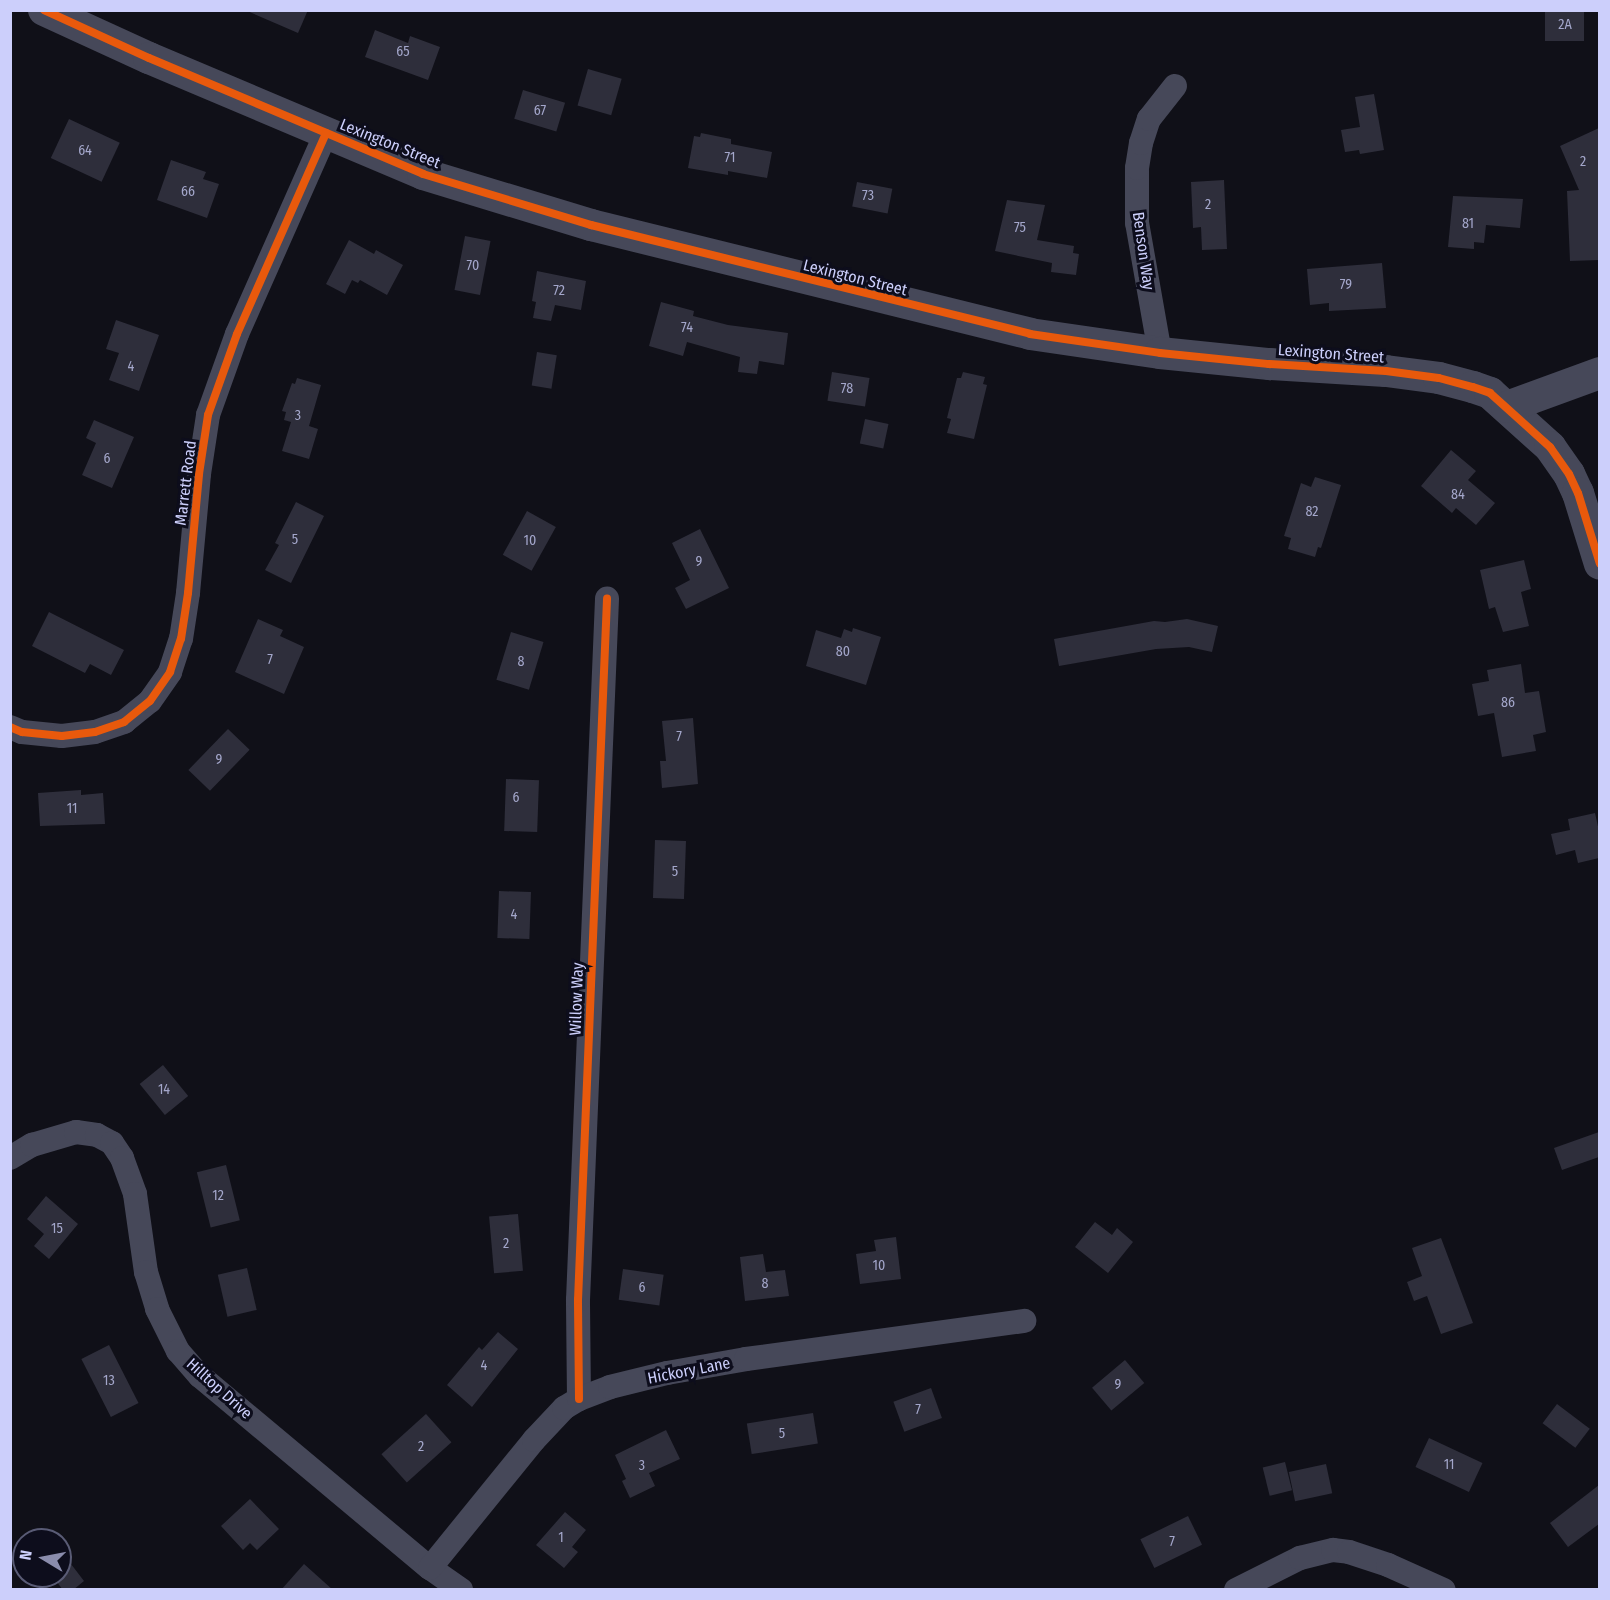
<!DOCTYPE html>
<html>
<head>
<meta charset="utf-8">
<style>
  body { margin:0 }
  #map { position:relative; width:1610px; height:1600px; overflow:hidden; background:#101018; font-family:"Fira Sans Condensed",sans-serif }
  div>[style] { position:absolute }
  .building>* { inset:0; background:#2e2e3b; transform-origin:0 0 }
  .minor>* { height:24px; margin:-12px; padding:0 12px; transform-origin:12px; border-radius:12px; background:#464859 }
  .tertiary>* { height:32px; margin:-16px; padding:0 16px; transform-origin:16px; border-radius:16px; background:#464859 }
  .cycleway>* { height:8px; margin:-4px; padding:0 4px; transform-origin:4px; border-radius:4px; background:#e8590c }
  span { translate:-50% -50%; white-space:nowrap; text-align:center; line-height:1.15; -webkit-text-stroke:6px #0d0d1c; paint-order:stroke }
  .number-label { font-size:14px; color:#a4a7cb }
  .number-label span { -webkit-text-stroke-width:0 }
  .street-label { font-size:16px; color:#cccffb }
  .frame { position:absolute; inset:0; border:12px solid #cccffb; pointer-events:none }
  .north { position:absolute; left:12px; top:1528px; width:60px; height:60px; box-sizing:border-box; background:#0d0d1c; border:2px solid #595b75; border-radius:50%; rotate:280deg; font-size:16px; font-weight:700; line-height:24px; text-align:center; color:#cccffb }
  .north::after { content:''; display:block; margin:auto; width:21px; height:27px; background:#8a8cac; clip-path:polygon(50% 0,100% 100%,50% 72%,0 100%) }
</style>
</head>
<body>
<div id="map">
  <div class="building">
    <i style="clip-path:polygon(245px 10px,308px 10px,298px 33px)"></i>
    <i style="left:1545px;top:10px;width:39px;height:31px"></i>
    <i style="clip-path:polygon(375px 30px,408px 43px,410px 36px,440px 47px,428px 80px,365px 57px)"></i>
    <i style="left:588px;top:69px;width:35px;height:38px;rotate:16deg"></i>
    <i style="left:523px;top:90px;width:44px;height:30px;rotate:17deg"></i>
    <i style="clip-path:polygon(1374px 94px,1384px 150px,1360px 154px,1359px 150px,1345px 152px,1341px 130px,1360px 127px,1355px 97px)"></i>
    <i style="left:69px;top:119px;width:56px;height:43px;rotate:25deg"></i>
    <i style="clip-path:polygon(1599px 128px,1599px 260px,1570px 261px,1567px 191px,1579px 190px,1560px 146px)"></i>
    <i style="clip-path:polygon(701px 133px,731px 139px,731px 144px,772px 152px,767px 178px,728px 171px,728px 175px,688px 168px,694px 136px,700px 137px)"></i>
    <i style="clip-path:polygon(171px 160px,206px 172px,203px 179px,219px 184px,207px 218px,157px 200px)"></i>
    <i style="clip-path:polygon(1224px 180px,1227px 249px,1202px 250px,1201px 227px,1193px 228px,1191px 182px)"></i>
    <i style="left:857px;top:182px;width:36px;height:25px;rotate:11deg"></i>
    <i style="clip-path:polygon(1453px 196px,1523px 199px,1520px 228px,1486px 225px,1484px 243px,1474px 242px,1474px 249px,1448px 247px)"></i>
    <i style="clip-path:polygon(1007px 200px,1045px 205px,1037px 240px,1074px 246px,1073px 253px,1079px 254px,1076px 275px,1051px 272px,1052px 263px,995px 251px)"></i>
    <i style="left:465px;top:236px;width:26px;height:55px;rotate:11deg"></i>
    <i style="clip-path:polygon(349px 240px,374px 254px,376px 250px,403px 265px,387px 295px,360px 280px,358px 283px,352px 280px,345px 294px,326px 284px)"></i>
    <i style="clip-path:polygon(1382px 263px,1386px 308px,1329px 311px,1329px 303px,1310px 305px,1307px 269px)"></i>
    <i style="clip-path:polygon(537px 271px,586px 281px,581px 310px,555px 305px,551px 321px,533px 318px,536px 302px,532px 301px)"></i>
    <i style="clip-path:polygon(661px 302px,694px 311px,693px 316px,728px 325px,788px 333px,784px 365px,759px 361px,757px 374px,738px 372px,740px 357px,687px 342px,683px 356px,649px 346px)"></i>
    <i style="clip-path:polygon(116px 320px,159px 335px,139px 391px,109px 380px,119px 353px,106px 349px)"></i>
    <i style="left:537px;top:352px;width:20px;height:34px;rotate:9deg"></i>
    <i style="left:832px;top:372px;width:38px;height:29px;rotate:9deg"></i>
    <i style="clip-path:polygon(963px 372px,985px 377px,983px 384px,987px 385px,974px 439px,947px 433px,951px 419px,947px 418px,957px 378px,961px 378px)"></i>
    <i style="clip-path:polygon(297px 378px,321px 385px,309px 426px,318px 429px,309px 459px,282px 451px,291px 422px,284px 420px,286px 412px,282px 411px,292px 383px,295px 384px)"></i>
    <i style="left:865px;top:419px;width:24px;height:25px;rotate:12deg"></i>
    <i style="clip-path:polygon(94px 420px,134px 437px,112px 488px,82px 475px,96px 443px,86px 438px)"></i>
    <i style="clip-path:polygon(1451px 450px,1476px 471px,1468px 480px,1495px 503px,1476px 525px,1456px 508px,1452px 513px,1421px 486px)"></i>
    <i style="clip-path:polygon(1315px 477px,1341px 485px,1321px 548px,1318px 547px,1315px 557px,1288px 549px,1291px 538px,1284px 536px,1301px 483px,1311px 487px)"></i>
    <i style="clip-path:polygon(296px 502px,324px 516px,291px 583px,265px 570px,279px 545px,275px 543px)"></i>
    <i style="left:527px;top:511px;width:33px;height:50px;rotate:29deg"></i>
    <i style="clip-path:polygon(700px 529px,729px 588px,686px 609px,675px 588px,690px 580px,672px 543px)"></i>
    <i style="clip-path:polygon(1524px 560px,1531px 589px,1521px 592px,1529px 626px,1503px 632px,1495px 607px,1489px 609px,1480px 570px)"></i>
    <i style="clip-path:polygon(49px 612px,124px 650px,111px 675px,90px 664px,85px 673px,32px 646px)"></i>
    <i style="clip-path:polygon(258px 619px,283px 630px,280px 636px,304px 647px,284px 694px,235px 672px)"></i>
    <i style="clip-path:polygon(1187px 619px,1218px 626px,1212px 652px,1189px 647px,1156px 649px,1059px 666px,1054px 639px,1154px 621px,1165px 622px)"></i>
    <i style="clip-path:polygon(853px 628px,881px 637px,866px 685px,806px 666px,816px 630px,841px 638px,844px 629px,852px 632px)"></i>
    <i style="left:511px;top:632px;width:34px;height:50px;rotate:17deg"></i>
    <i style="clip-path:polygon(1521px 664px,1525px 693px,1539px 691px,1546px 732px,1533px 735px,1536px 751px,1502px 757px,1494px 713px,1478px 716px,1472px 684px,1489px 681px,1487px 670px)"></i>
    <i style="clip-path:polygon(693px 718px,698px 784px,662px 788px,660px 761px,666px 761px,662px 721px)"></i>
    <i style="left:228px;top:729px;width:30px;height:57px;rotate:44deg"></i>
    <i style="left:506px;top:779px;width:33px;height:52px;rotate:2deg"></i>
    <i style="clip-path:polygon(81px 790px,81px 795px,103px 793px,105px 824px,40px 826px,38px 793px)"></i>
    <i style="clip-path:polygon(1595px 813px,1599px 831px,1599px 858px,1578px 863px,1575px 850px,1556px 855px,1551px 834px,1570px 830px,1568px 819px)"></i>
    <i style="left:655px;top:840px;width:31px;height:58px;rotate:2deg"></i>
    <i style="left:499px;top:891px;width:32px;height:47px;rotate:2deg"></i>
    <i style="left:163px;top:1065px;width:40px;height:30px;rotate:51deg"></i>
    <i style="clip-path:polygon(1599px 1132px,1599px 1157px,1562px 1170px,1554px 1148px)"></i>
    <i style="left:226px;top:1165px;width:57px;height:30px;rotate:76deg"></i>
    <i style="clip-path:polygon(46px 1196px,78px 1224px,49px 1259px,34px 1246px,44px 1234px,27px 1219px)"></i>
    <i style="left:518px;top:1214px;width:57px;height:29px;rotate:85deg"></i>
    <i style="clip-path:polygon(1095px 1222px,1112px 1235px,1117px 1228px,1133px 1242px,1108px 1273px,1075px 1247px)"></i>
    <i style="clip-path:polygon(896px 1237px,901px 1279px,860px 1284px,856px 1254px,876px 1251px,874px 1240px)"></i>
    <i style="clip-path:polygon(1441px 1238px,1473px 1323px,1441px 1334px,1427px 1296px,1414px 1301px,1407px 1282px,1422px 1276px,1412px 1248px)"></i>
    <i style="clip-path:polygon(763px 1254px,766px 1272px,785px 1270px,789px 1296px,745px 1301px,740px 1257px)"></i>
    <i style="left:247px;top:1268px;width:43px;height:30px;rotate:77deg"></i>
    <i style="left:623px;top:1269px;width:41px;height:31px;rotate:8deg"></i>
    <i style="clip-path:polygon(498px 1332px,518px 1349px,472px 1407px,447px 1385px,479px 1347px,482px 1350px)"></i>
    <i style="left:109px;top:1345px;width:65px;height:31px;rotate:63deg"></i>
    <i style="left:1125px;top:1360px;width:30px;height:43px;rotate:50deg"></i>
    <i style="left:931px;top:1388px;width:32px;height:40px;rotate:70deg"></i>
    <i style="left:1557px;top:1404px;width:41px;height:24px;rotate:37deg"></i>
    <i style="left:813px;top:1413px;width:31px;height:67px;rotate:81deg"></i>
    <i style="left:426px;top:1414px;width:38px;height:60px;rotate:48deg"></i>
    <i style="clip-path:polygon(666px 1430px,680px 1459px,649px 1473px,655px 1486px,630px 1498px,622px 1481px,626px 1479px,615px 1455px)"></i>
    <i style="left:1429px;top:1438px;width:59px;height:32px;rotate:25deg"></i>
    <i style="left:1285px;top:1462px;width:29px;height:23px;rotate:76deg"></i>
    <i style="left:1326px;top:1464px;width:30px;height:38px;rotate:78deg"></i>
    <i style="clip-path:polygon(1599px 1485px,1599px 1524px,1568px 1547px,1550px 1523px)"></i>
    <i style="clip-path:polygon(250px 1499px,279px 1529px,257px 1550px,250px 1543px,243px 1550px,221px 1526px)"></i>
    <i style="clip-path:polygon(565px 1512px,586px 1530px,572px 1547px,578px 1552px,564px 1568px,536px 1545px)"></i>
    <i style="left:1188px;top:1516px;width:32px;height:53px;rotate:64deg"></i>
    <i style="clip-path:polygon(71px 1564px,84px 1581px,73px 1590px,63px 1590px,53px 1577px,60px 1576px,60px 1572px)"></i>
    <i style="clip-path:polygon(304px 1564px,333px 1590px,281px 1590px)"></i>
  </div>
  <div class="minor">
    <i style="left:1160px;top:353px;width:132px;rotate:-100deg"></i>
    <i style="left:1137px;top:223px;width:55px;rotate:-90deg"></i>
    <i style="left:1137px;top:168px;width:25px;rotate:-81deg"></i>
    <i style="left:1141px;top:143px;width:25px;rotate:-72deg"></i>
    <i style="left:1149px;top:119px;width:42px;rotate:-51.8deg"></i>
    <i style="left:10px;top:727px;width:13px;rotate:23deg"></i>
    <i style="left:22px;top:732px;width:40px;rotate:5.7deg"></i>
    <i style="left:62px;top:736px;width:33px;rotate:-7deg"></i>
    <i style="left:95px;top:732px;width:31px;rotate:-19deg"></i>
    <i style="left:124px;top:722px;width:33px;rotate:-39deg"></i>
    <i style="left:150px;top:701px;width:35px;rotate:-55deg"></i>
    <i style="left:170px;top:672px;width:35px;rotate:-72deg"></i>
    <i style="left:181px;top:639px;width:47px;rotate:-81.3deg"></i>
    <i style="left:188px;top:593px;width:120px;rotate:-84.7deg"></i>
    <i style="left:199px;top:474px;width:60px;rotate:-81.3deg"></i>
    <i style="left:208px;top:415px;width:86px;rotate:-70.3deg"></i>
    <i style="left:237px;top:334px;width:220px;rotate:-66.1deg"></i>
    <i style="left:10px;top:1158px;width:26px;rotate:-31deg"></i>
    <i style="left:32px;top:1145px;width:46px;rotate:-16.5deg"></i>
    <i style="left:76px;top:1132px;width:21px;rotate:8deg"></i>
    <i style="left:97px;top:1135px;width:17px;rotate:28deg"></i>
    <i style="left:112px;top:1143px;width:18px;rotate:56deg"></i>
    <i style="left:122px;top:1158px;width:38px;rotate:70deg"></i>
    <i style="left:135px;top:1194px;width:79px;rotate:82deg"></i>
    <i style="left:146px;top:1272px;width:39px;rotate:73deg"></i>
    <i style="left:157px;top:1309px;width:47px;rotate:63.4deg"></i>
    <i style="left:178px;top:1351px;width:33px;rotate:49deg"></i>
    <i style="left:200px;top:1376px;width:300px;rotate:39.9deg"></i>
    <i style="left:430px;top:1568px;width:38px;rotate:35deg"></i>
    <i style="left:579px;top:1399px;width:99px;rotate:-90.6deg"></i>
    <i style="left:578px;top:1300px;width:702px;rotate:-87.63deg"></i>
    <i style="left:430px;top:1568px;width:165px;rotate:-50.9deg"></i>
    <i style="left:534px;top:1440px;width:44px;rotate:-46.8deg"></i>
    <i style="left:564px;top:1408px;width:17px;rotate:-31deg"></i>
    <i style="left:579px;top:1399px;width:33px;rotate:-21deg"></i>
    <i style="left:610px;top:1387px;width:59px;rotate:-13.8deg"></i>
    <i style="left:667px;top:1373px;width:80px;rotate:-10deg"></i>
    <i style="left:746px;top:1359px;width:281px;rotate:-7.8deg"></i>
    <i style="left:1236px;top:1590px;width:72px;rotate:-26.6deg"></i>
    <i style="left:1300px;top:1558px;width:34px;rotate:-14deg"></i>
    <i style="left:1333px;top:1550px;width:16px;rotate:7deg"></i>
    <i style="left:1349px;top:1552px;width:41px;rotate:18.4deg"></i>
    <i style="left:1388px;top:1565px;width:61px;rotate:24.1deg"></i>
  </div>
  <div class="tertiary">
    <i style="left:44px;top:10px;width:115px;rotate:24.6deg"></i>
    <i style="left:149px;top:58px;width:298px;rotate:22.9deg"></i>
    <i style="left:423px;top:174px;width:176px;rotate:16.9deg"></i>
    <i style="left:591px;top:225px;width:452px;rotate:13.9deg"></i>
    <i style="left:1030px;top:334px;width:131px;rotate:8.3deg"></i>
    <i style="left:1160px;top:353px;width:110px;rotate:5.8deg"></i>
    <i style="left:1269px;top:364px;width:117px;rotate:3.4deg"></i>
    <i style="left:1386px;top:371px;width:53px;rotate:7.5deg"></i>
    <i style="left:1439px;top:378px;width:35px;rotate:15deg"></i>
    <i style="left:1473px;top:387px;width:18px;rotate:19deg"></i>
    <i style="left:1490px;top:393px;width:81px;rotate:42deg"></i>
    <i style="left:1550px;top:447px;width:33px;rotate:55deg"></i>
    <i style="left:1569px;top:474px;width:21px;rotate:65deg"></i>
    <i style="left:1578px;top:493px;width:74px;rotate:72.8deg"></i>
    <i style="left:1507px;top:407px;width:99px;rotate:-20.1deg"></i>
  </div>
  <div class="cycleway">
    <i style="left:44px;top:10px;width:115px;rotate:24.6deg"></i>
    <i style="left:149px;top:58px;width:298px;rotate:22.9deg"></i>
    <i style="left:423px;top:174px;width:176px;rotate:16.9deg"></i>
    <i style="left:591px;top:225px;width:452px;rotate:13.9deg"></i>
    <i style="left:1030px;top:334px;width:131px;rotate:8.3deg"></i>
    <i style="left:1160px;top:353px;width:110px;rotate:5.8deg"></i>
    <i style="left:1269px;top:364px;width:117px;rotate:3.4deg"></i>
    <i style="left:1386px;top:371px;width:53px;rotate:7.5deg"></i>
    <i style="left:1439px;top:378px;width:35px;rotate:15deg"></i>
    <i style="left:1473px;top:387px;width:18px;rotate:19deg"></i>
    <i style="left:1490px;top:393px;width:81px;rotate:42deg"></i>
    <i style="left:1550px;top:447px;width:33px;rotate:55deg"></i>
    <i style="left:1569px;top:474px;width:21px;rotate:65deg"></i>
    <i style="left:1578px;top:493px;width:74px;rotate:72.8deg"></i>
    <i style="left:10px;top:727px;width:13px;rotate:23deg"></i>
    <i style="left:22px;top:732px;width:40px;rotate:5.7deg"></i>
    <i style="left:62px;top:736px;width:33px;rotate:-7deg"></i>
    <i style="left:95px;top:732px;width:31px;rotate:-19deg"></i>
    <i style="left:124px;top:722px;width:33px;rotate:-39deg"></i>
    <i style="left:150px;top:701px;width:35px;rotate:-55deg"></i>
    <i style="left:170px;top:672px;width:35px;rotate:-72deg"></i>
    <i style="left:181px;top:639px;width:47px;rotate:-81.3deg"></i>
    <i style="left:188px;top:593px;width:120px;rotate:-84.7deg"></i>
    <i style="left:199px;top:474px;width:60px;rotate:-81.3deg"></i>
    <i style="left:208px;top:415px;width:86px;rotate:-70.3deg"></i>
    <i style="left:237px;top:334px;width:220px;rotate:-66.1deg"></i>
    <i style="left:579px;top:1399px;width:99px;rotate:-90.6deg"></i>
    <i style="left:578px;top:1300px;width:702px;rotate:-87.63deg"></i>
  </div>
  <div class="number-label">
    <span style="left:1565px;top:25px">2A</span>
    <span style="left:403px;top:52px">65</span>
    <span style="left:540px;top:111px">67</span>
    <span style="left:85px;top:151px">64</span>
    <span style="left:730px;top:158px">71</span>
    <span style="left:1583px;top:162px">2</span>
    <span style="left:188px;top:192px">66</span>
    <span style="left:868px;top:196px">73</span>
    <span style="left:1208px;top:205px">2</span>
    <span style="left:1468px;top:224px">81</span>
    <span style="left:1020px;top:228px">75</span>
    <span style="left:473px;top:266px">70</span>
    <span style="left:1346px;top:285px">79</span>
    <span style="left:559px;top:291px">72</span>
    <span style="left:687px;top:328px">74</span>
    <span style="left:131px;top:367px">4</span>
    <span style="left:847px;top:389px">78</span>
    <span style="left:298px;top:416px">3</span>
    <span style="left:107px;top:459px">6</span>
    <span style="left:1458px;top:495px">84</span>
    <span style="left:1312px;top:512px">82</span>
    <span style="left:295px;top:540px">5</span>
    <span style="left:530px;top:541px">10</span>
    <span style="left:699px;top:562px">9</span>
    <span style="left:843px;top:652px">80</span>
    <span style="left:270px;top:660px">7</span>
    <span style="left:521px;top:662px">8</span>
    <span style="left:1508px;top:703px">86</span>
    <span style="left:679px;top:737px">7</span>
    <span style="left:219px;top:760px">9</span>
    <span style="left:516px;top:798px">6</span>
    <span style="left:72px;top:809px">11</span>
    <span style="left:675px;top:872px">5</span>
    <span style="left:514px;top:915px">4</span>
    <span style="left:164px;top:1090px">14</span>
    <span style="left:218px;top:1196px">12</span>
    <span style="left:57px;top:1229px">15</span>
    <span style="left:506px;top:1244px">2</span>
    <span style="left:879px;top:1266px">10</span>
    <span style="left:765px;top:1284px">8</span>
    <span style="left:642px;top:1288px">6</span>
    <span style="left:484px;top:1366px">4</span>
    <span style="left:109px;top:1381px">13</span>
    <span style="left:1118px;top:1385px">9</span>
    <span style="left:918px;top:1410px">7</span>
    <span style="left:782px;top:1434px">5</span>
    <span style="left:421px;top:1447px">2</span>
    <span style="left:1449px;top:1465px">11</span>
    <span style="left:642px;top:1466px">3</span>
    <span style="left:561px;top:1538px">1</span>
    <span style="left:1172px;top:1542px">7</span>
  </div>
  <div class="street-label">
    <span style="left:390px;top:144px;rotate:22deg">Lexington Street</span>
    <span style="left:1143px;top:251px;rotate:82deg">Benson Way</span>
    <span style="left:855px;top:278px;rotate:14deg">Lexington Street</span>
    <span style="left:1331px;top:354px;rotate:4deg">Lexington Street</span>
    <span style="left:186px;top:483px;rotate:-83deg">Marrett Road</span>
    <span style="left:577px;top:999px;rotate:-88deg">Willow Way</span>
    <span style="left:689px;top:1371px;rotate:-11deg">Hickory Lane</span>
    <span style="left:219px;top:1389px;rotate:42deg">Hilltop Drive</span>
  </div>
  <div class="frame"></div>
  <div class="north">N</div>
</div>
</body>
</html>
